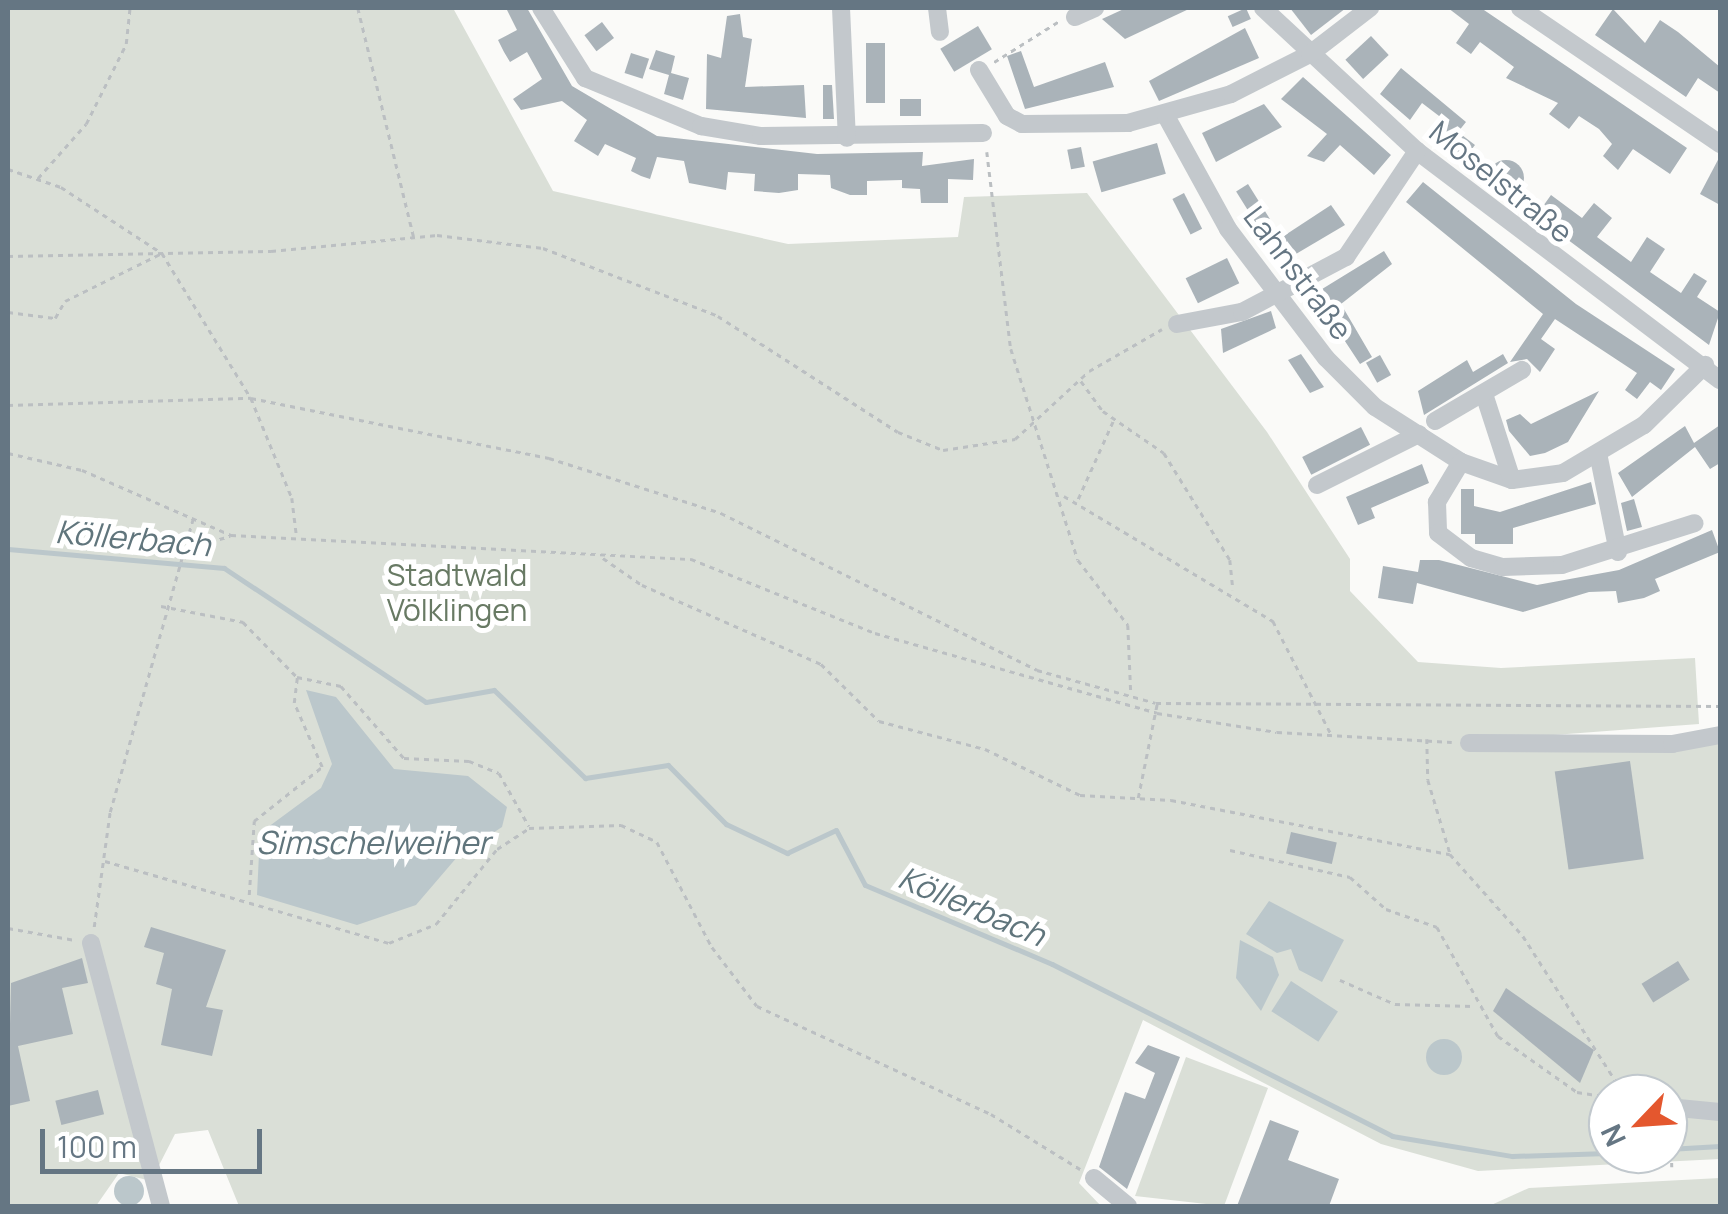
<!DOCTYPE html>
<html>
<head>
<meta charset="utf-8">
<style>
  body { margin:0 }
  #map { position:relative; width:1728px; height:1214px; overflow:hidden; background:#fafaf8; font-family:Manrope,sans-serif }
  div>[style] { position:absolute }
  .green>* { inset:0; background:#dadfd7 }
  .water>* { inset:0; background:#bbc7cb; transform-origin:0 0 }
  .round { border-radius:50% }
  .stream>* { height:5px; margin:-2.5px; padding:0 2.5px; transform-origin:2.5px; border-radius:2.5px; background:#bbc7cb }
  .building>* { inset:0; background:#aab3b9; transform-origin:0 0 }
  .path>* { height:2.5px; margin-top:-1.25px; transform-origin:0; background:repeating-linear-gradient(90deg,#bbbfc2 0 5px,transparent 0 10px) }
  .minor>* { height:18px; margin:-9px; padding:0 9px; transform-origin:9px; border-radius:9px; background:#c3c8cc }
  span { translate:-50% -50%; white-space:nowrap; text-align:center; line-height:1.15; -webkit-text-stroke:10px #fff; paint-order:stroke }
  .street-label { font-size:30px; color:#657683 }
  .park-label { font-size:30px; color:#687a64 }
  .water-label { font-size:32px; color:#60757c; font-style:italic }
  .frame { position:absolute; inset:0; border:10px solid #657683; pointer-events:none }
  .north { position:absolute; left:1588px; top:1074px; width:100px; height:100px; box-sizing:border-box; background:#fff; border:2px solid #c1c8cd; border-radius:50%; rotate:245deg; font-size:28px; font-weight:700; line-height:40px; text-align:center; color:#657683 }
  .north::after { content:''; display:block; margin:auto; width:35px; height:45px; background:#e4572e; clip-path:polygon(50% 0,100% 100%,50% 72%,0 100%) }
  .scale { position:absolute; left:40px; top:1129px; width:222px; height:45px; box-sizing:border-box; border:5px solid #657683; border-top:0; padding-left:12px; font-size:30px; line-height:35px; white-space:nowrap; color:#657683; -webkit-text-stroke:8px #fff; paint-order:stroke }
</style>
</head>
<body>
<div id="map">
  <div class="green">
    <i style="clip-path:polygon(evenodd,8px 8px,453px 8px,553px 191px,788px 244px,958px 237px,964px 197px,1087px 193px,1267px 432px,1350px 559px,1350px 591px,1418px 662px,1501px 668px,1695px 658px,1699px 724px,1460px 742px,1720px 735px,1720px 1159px,1478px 1171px,1381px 1144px,1143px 1020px,1079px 1183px,1101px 1206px,239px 1206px,208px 1130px,175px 1134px,151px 1181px,119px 1173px,96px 1206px,8px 1206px,8px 8px,1608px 1094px,1668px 1094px,1668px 1154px,1608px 1154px,1608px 1094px)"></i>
    <i style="clip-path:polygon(1186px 1057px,1268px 1088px,1224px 1206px,1135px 1196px)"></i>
    <i style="clip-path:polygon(1720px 1178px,1720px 1206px,1489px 1206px,1529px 1188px)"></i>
  </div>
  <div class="water">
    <i style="clip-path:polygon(306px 690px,336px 697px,394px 769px,468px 776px,507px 807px,502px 827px,458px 856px,416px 905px,357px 925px,257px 895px,260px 833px,321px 788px,332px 764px)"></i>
    <i style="clip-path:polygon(1269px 901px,1344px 940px,1322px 982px,1299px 970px,1291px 949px,1277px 953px,1246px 934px)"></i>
    <i style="clip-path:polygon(1240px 940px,1273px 957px,1279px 975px,1261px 1011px,1236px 978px)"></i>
    <i style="left:1291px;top:981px;width:56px;height:36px;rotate:33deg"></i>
    <i class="round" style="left:1426px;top:1039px;width:36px;height:36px"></i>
    <i class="round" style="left:114px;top:1176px;width:30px;height:30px"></i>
  </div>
  <div class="stream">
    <i style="left:8px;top:549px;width:217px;rotate:5deg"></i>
    <i style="left:224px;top:568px;width:242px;rotate:33.6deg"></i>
    <i style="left:426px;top:702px;width:69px;rotate:-10deg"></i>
    <i style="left:494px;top:690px;width:127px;rotate:44deg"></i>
    <i style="left:585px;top:778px;width:84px;rotate:-8.9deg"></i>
    <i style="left:668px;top:765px;width:83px;rotate:45.5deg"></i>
    <i style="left:726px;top:824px;width:68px;rotate:25.4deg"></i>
    <i style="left:787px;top:853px;width:54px;rotate:-25.1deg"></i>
    <i style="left:836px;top:830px;width:62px;rotate:62.2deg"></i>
    <i style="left:865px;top:885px;width:203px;rotate:22.9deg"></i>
    <i style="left:1052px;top:964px;width:381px;rotate:26.8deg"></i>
    <i style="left:1392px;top:1136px;width:122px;rotate:9.5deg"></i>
    <i style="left:1512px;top:1156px;width:96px;rotate:-1.8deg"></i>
    <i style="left:1668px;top:1149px;width:52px;rotate:-3.3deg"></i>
  </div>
  <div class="building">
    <i style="clip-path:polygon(506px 8px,527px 8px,572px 86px,657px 136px,817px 154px,923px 152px,922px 166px,974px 159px,973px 180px,948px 179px,948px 203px,921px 203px,920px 189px,902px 188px,902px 180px,867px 181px,867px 195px,850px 195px,831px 188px,830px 175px,798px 174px,798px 190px,779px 193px,754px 191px,755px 174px,728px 172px,726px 190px,689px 183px,684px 161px,657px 157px,650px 179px,641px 176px,631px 171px,636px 158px,605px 144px,598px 156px,574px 141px,587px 120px,562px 101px,521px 110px,513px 99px,542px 79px,527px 52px,510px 62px,504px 52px,498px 40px,517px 30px)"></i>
    <i style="clip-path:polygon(1126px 8px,1191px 8px,1125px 39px,1102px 19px)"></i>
    <i style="left:1246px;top:8px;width:12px;height:20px;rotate:66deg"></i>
    <i style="clip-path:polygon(1290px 8px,1346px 8px,1311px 35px)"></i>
    <i style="clip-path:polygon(1448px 8px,1481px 8px,1687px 148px,1670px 174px,1633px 149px,1618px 170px,1603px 156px,1612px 144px,1599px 129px,1579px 116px,1569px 129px,1549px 114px,1558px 103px,1506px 78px,1514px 67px,1480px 42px,1471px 54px,1456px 43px,1469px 24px)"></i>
    <i style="clip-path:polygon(1613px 9px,1645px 43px,1660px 20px,1678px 32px,1720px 67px,1720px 93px,1698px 78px,1686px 97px,1595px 35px)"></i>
    <i style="clip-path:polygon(740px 14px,743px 37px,752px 39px,745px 87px,804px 85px,806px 118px,706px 109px,707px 54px,721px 58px,727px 16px)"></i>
    <i style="left:602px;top:22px;width:20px;height:22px;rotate:53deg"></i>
    <i style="left:978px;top:26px;width:27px;height:44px;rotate:59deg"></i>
    <i style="clip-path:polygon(1245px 28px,1259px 58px,1159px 101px,1149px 81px)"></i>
    <i style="left:1371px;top:36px;width:26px;height:35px;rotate:47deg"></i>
    <i style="left:866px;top:43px;width:19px;height:60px"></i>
    <i style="clip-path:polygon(656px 50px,675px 56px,671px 73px,689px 78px,683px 100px,664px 94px,669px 75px,649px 69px)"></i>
    <i style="clip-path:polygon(1021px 51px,1034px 87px,1105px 62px,1114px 87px,1025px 109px,1007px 56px)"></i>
    <i style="left:631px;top:53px;width:19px;height:21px;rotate:18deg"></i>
    <i style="clip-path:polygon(1401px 68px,1466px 122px,1458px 132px,1475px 145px,1460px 164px,1428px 137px,1443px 119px,1422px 103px,1410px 120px,1380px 94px)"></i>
    <i style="clip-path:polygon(1303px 77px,1391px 155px,1374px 175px,1340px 145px,1324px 162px,1307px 156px,1327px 134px,1281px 99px)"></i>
    <i style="clip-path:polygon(823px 85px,832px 85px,834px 119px,823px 119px)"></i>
    <i style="left:900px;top:99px;width:21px;height:17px"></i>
    <i style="clip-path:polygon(1264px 104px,1282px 127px,1216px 162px,1202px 133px)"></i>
    <i style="left:1157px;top:143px;width:32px;height:67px;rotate:74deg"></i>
    <i style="left:1081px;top:147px;width:20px;height:14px;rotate:79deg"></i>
    <i style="clip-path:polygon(1720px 156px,1720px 205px,1700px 194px)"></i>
    <i class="round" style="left:1488px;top:160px;width:36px;height:36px"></i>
    <i style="clip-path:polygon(1423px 182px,1576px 304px,1675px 369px,1661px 390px,1650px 382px,1637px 399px,1625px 390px,1637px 373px,1555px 319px,1541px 339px,1555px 349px,1540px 372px,1527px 359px,1510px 362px,1543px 314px,1406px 202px)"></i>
    <i style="left:1248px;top:184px;width:41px;height:14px;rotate:58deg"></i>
    <i style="left:1184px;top:193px;width:40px;height:13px;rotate:63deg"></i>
    <i style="clip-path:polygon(1551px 195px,1582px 218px,1594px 203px,1612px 218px,1597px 237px,1631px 262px,1647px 237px,1665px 249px,1650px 272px,1681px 293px,1694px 273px,1707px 281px,1697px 297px,1720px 312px,1709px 345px,1536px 216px)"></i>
    <i style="clip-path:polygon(1331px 205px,1345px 225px,1279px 264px,1267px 247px)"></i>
    <i style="clip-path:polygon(1384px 251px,1392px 264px,1341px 304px,1372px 357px,1360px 364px,1314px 294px)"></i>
    <i style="left:1227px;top:258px;width:28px;height:46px;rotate:64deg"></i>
    <i style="clip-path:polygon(1271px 311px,1276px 328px,1223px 353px,1221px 329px)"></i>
    <i style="clip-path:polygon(1301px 354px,1324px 387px,1310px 393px,1288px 360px)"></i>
    <i style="clip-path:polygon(1503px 354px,1508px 363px,1424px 415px,1418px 391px,1467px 360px,1473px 372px)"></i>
    <i style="left:1380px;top:355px;width:23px;height:16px;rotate:61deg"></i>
    <i style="clip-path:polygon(1599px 391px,1568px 442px,1545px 453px,1530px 456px,1509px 431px,1506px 420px,1520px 414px,1531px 424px)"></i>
    <i style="clip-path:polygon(1720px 425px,1720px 463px,1710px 469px,1695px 447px,1632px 497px,1618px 473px,1685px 426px,1694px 443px)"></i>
    <i style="left:1361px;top:427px;width:20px;height:66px;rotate:63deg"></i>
    <i style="clip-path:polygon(1422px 464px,1429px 483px,1371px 508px,1375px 518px,1358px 525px,1346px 497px)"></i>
    <i style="clip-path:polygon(1591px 482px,1596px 504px,1513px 528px,1513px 544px,1475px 544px,1475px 534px,1461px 534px,1461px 489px,1474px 489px,1474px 506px,1500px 512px)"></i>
    <i style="clip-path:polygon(1634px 499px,1642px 527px,1627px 531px,1621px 503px)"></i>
    <i style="clip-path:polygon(1712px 530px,1720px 552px,1655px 579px,1660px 591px,1644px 598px,1618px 603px,1616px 591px,1589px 592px,1523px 612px,1417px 583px,1413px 604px,1378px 598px,1383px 566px,1418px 572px,1420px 560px,1439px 560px,1537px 585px,1619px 570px)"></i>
    <i style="left:1630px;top:761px;width:99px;height:76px;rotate:82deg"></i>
    <i style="left:1291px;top:832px;width:47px;height:22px;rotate:13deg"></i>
    <i style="clip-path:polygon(151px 927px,226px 950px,206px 1007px,223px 1010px,212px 1056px,161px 1045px,172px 989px,156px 984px,164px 953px,144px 947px)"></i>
    <i style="clip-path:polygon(82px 958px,88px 983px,62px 988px,73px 1034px,18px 1046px,30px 1101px,8px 1106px,11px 983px)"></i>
    <i style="left:1678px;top:961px;width:22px;height:43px;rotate:58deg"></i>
    <i style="clip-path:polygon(1506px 988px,1594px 1050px,1580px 1083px,1493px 1011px)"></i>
    <i style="clip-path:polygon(1148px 1045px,1180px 1057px,1127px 1189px,1099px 1167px,1125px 1092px,1145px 1099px,1155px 1073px,1135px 1063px)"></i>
    <i style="left:98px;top:1090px;width:25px;height:44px;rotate:76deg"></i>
    <i style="clip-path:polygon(1270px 1120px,1299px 1131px,1288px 1160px,1339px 1179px,1329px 1206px,1237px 1206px)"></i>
  </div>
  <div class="path">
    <i style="left:358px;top:8px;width:236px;rotate:76.3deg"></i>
    <i style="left:994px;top:62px;width:77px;rotate:-32.2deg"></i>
    <i style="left:987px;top:152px;width:198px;rotate:83.1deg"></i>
    <i style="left:1011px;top:349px;width:221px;rotate:72.4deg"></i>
    <i style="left:1078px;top:560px;width:82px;rotate:52.4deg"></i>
    <i style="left:1128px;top:625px;width:69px;rotate:87.5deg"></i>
    <i style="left:8px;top:169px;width:56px;rotate:18.8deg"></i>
    <i style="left:61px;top:187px;width:121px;rotate:33.2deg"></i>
    <i style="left:162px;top:253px;width:170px;rotate:58.5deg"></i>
    <i style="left:251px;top:398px;width:108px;rotate:67.7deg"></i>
    <i style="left:292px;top:498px;width:38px;rotate:83deg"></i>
    <i style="left:38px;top:178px;width:72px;rotate:-48.4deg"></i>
    <i style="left:86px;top:124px;width:89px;rotate:-63.4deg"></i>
    <i style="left:126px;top:44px;width:36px;rotate:-84deg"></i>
    <i style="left:8px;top:256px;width:263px;rotate:-1.1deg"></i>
    <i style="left:271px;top:251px;width:167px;rotate:-5.5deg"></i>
    <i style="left:437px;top:235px;width:107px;rotate:7deg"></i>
    <i style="left:543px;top:248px;width:188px;rotate:21.2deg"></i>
    <i style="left:718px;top:316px;width:214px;rotate:32.8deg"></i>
    <i style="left:898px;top:432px;width:48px;rotate:21.8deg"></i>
    <i style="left:943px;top:450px;width:73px;rotate:-8.7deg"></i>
    <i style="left:1015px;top:439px;width:100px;rotate:-42.6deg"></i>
    <i style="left:1089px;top:371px;width:84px;rotate:-29.9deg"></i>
    <i style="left:8px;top:312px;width:47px;rotate:7.3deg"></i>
    <i style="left:55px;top:318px;width:20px;rotate:-60deg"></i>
    <i style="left:65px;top:301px;width:106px;rotate:-26.3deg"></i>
    <i style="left:1081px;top:381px;width:37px;rotate:54deg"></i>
    <i style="left:1103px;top:411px;width:74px;rotate:34.5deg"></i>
    <i style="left:1164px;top:453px;width:126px;rotate:58.3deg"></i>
    <i style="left:1230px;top:560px;width:30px;rotate:84deg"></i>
    <i style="left:8px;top:405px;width:243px;rotate:-1.7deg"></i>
    <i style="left:251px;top:398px;width:304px;rotate:11.4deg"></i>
    <i style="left:549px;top:458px;width:181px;rotate:17.7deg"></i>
    <i style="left:721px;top:513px;width:353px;rotate:26.4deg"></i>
    <i style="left:1037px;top:670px;width:123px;rotate:15.5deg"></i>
    <i style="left:1156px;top:703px;width:564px;rotate:0.3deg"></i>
    <i style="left:8px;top:432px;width:19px;rotate:90deg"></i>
    <i style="left:8px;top:453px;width:76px;rotate:12.9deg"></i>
    <i style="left:82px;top:470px;width:163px;rotate:23.6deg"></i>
    <i style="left:231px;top:535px;width:461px;rotate:3deg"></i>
    <i style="left:691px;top:559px;width:198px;rotate:21.9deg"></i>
    <i style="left:875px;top:633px;width:293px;rotate:15.8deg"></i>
    <i style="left:1157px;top:713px;width:121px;rotate:9deg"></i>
    <i style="left:1277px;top:732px;width:175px;rotate:3.3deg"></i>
    <i style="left:1064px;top:496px;width:244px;rotate:30.9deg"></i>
    <i style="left:1273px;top:621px;width:127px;rotate:62.8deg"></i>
    <i style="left:1078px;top:499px;width:85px;rotate:-65.8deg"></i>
    <i style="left:181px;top:550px;width:51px;rotate:-15.9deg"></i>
    <i style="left:603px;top:558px;width:47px;rotate:34.7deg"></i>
    <i style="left:642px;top:585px;width:196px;rotate:23.8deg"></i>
    <i style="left:821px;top:664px;width:81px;rotate:44.5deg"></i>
    <i style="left:879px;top:721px;width:110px;rotate:14.8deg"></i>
    <i style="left:985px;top:749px;width:106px;rotate:25.8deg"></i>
    <i style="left:1080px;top:795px;width:91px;rotate:3.1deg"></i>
    <i style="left:1171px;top:800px;width:284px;rotate:11deg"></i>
    <i style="left:1450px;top:854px;width:110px;rotate:48.3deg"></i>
    <i style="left:1523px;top:936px;width:188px;rotate:57.4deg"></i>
    <i style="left:161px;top:606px;width:84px;rotate:11deg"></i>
    <i style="left:243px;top:622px;width:76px;rotate:45.5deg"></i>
    <i style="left:1427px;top:739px;width:41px;rotate:88.6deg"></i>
    <i style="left:1428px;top:780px;width:76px;rotate:73.2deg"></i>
    <i style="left:1138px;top:798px;width:96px;rotate:-78.6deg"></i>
    <i style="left:1230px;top:850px;width:123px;rotate:12.7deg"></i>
    <i style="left:1350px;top:877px;width:48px;rotate:41.6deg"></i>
    <i style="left:1386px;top:909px;width:54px;rotate:19.4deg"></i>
    <i style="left:1437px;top:927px;width:125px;rotate:60.8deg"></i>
    <i style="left:1498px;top:1036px;width:97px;rotate:35.3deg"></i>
    <i style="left:1577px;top:1092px;width:31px;rotate:9deg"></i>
    <i style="left:105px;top:861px;width:296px;rotate:16.1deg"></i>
    <i style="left:389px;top:943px;width:51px;rotate:-22deg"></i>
    <i style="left:436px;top:924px;width:97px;rotate:-50.9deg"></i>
    <i style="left:497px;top:849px;width:38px;rotate:-33deg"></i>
    <i style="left:529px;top:828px;width:92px;rotate:-1.9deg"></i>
    <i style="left:621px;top:825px;width:40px;rotate:25deg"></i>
    <i style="left:657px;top:842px;width:119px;rotate:62.4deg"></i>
    <i style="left:712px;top:947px;width:74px;rotate:52.7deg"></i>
    <i style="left:757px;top:1006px;width:258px;rotate:24.8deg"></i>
    <i style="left:991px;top:1114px;width:105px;rotate:31.7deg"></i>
    <i style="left:249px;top:895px;width:74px;rotate:-86.1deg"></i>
    <i style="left:254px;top:821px;width:87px;rotate:-38.5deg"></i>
    <i style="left:322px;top:767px;width:70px;rotate:-113.6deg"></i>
    <i style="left:294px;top:703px;width:26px;rotate:-83deg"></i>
    <i style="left:297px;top:677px;width:45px;rotate:11.6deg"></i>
    <i style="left:341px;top:686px;width:96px;rotate:48.8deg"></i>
    <i style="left:404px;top:758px;width:65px;rotate:2.6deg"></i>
    <i style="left:469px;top:761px;width:32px;rotate:22deg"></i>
    <i style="left:499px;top:773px;width:61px;rotate:60.5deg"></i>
    <i style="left:94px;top:927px;width:116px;rotate:-82.1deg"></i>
    <i style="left:110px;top:812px;width:305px;rotate:-74.2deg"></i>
    <i style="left:8px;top:928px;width:68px;rotate:10.2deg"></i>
    <i style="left:1340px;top:980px;width:60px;rotate:23.6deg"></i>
    <i style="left:1395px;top:1004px;width:78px;rotate:1.5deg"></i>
    <i style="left:1671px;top:1123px;width:44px;rotate:88.7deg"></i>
  </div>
  <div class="minor">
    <i style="left:541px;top:8px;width:83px;rotate:57.8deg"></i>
    <i style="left:585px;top:78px;width:126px;rotate:22.5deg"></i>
    <i style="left:701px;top:126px;width:61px;rotate:9.5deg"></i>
    <i style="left:761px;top:136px;width:222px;rotate:-0.8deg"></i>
    <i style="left:841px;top:8px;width:130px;rotate:87.4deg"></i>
    <i style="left:937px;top:8px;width:24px;rotate:83deg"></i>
    <i style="left:1263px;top:8px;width:210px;rotate:42.9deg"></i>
    <i style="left:1417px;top:151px;width:380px;rotate:37.1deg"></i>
    <i style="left:1520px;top:8px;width:242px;rotate:34.2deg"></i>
    <i style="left:1075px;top:17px;width:22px;rotate:-24deg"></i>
    <i style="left:979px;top:70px;width:54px;rotate:58.7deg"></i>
    <i style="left:1007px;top:116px;width:17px;rotate:28deg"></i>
    <i style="left:1022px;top:124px;width:106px;rotate:-0.5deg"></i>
    <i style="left:1128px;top:123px;width:107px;rotate:-15.7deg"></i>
    <i style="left:1231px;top:94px;width:89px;rotate:-26.9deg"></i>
    <i style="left:1310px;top:54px;width:76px;rotate:-37.5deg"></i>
    <i style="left:1166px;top:116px;width:129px;rotate:61.2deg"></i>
    <i style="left:1228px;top:229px;width:162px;rotate:52.8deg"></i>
    <i style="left:1326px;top:358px;width:69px;rotate:45deg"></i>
    <i style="left:1375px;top:407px;width:102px;rotate:32.6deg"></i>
    <i style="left:1461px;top:462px;width:54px;rotate:19.4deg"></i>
    <i style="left:1512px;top:480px;width:51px;rotate:-7.8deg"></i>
    <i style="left:1563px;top:473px;width:94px;rotate:-30.7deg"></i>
    <i style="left:1644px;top:425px;width:86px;rotate:-44.5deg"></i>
    <i style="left:1177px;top:324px;width:66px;rotate:-10.5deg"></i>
    <i style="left:1242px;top:312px;width:118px;rotate:-27.9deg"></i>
    <i style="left:1346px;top:257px;width:128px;rotate:-56.2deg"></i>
    <i style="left:1485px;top:397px;width:87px;rotate:72deg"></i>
    <i style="left:1435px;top:421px;width:101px;rotate:-30.4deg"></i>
    <i style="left:1598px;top:453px;width:101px;rotate:78.6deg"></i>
    <i style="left:1461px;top:462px;width:47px;rotate:121deg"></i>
    <i style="left:1437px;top:502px;width:31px;rotate:88deg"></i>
    <i style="left:1438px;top:533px;width:41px;rotate:37.1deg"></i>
    <i style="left:1471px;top:558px;width:33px;rotate:16deg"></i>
    <i style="left:1503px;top:567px;width:59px;rotate:-1.9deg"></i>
    <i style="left:1562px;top:565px;width:139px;rotate:-17.5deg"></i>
    <i style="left:1317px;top:485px;width:114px;rotate:-26.6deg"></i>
    <i style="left:1469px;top:743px;width:203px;rotate:0.3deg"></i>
    <i style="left:1672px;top:744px;width:49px;rotate:-10.6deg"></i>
    <i style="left:91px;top:943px;width:272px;rotate:75.1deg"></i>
    <i style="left:1668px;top:1107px;width:52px;rotate:5.5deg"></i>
    <i style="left:1094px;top:1178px;width:44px;rotate:39.5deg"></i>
  </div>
  <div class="street-label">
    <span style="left:1501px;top:182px;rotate:39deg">Moselstraße</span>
    <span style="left:1298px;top:273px;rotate:53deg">Lahnstraße</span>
  </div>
  <div class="park-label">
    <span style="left:457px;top:592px">Stadtwald<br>Völklingen</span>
  </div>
  <div class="water-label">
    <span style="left:133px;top:538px;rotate:5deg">Köllerbach</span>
    <span style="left:373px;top:842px">Simschelweiher</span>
    <span style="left:972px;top:906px;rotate:23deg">Köllerbach</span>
  </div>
  <div class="frame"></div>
  <div class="north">N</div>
  <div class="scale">100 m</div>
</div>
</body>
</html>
